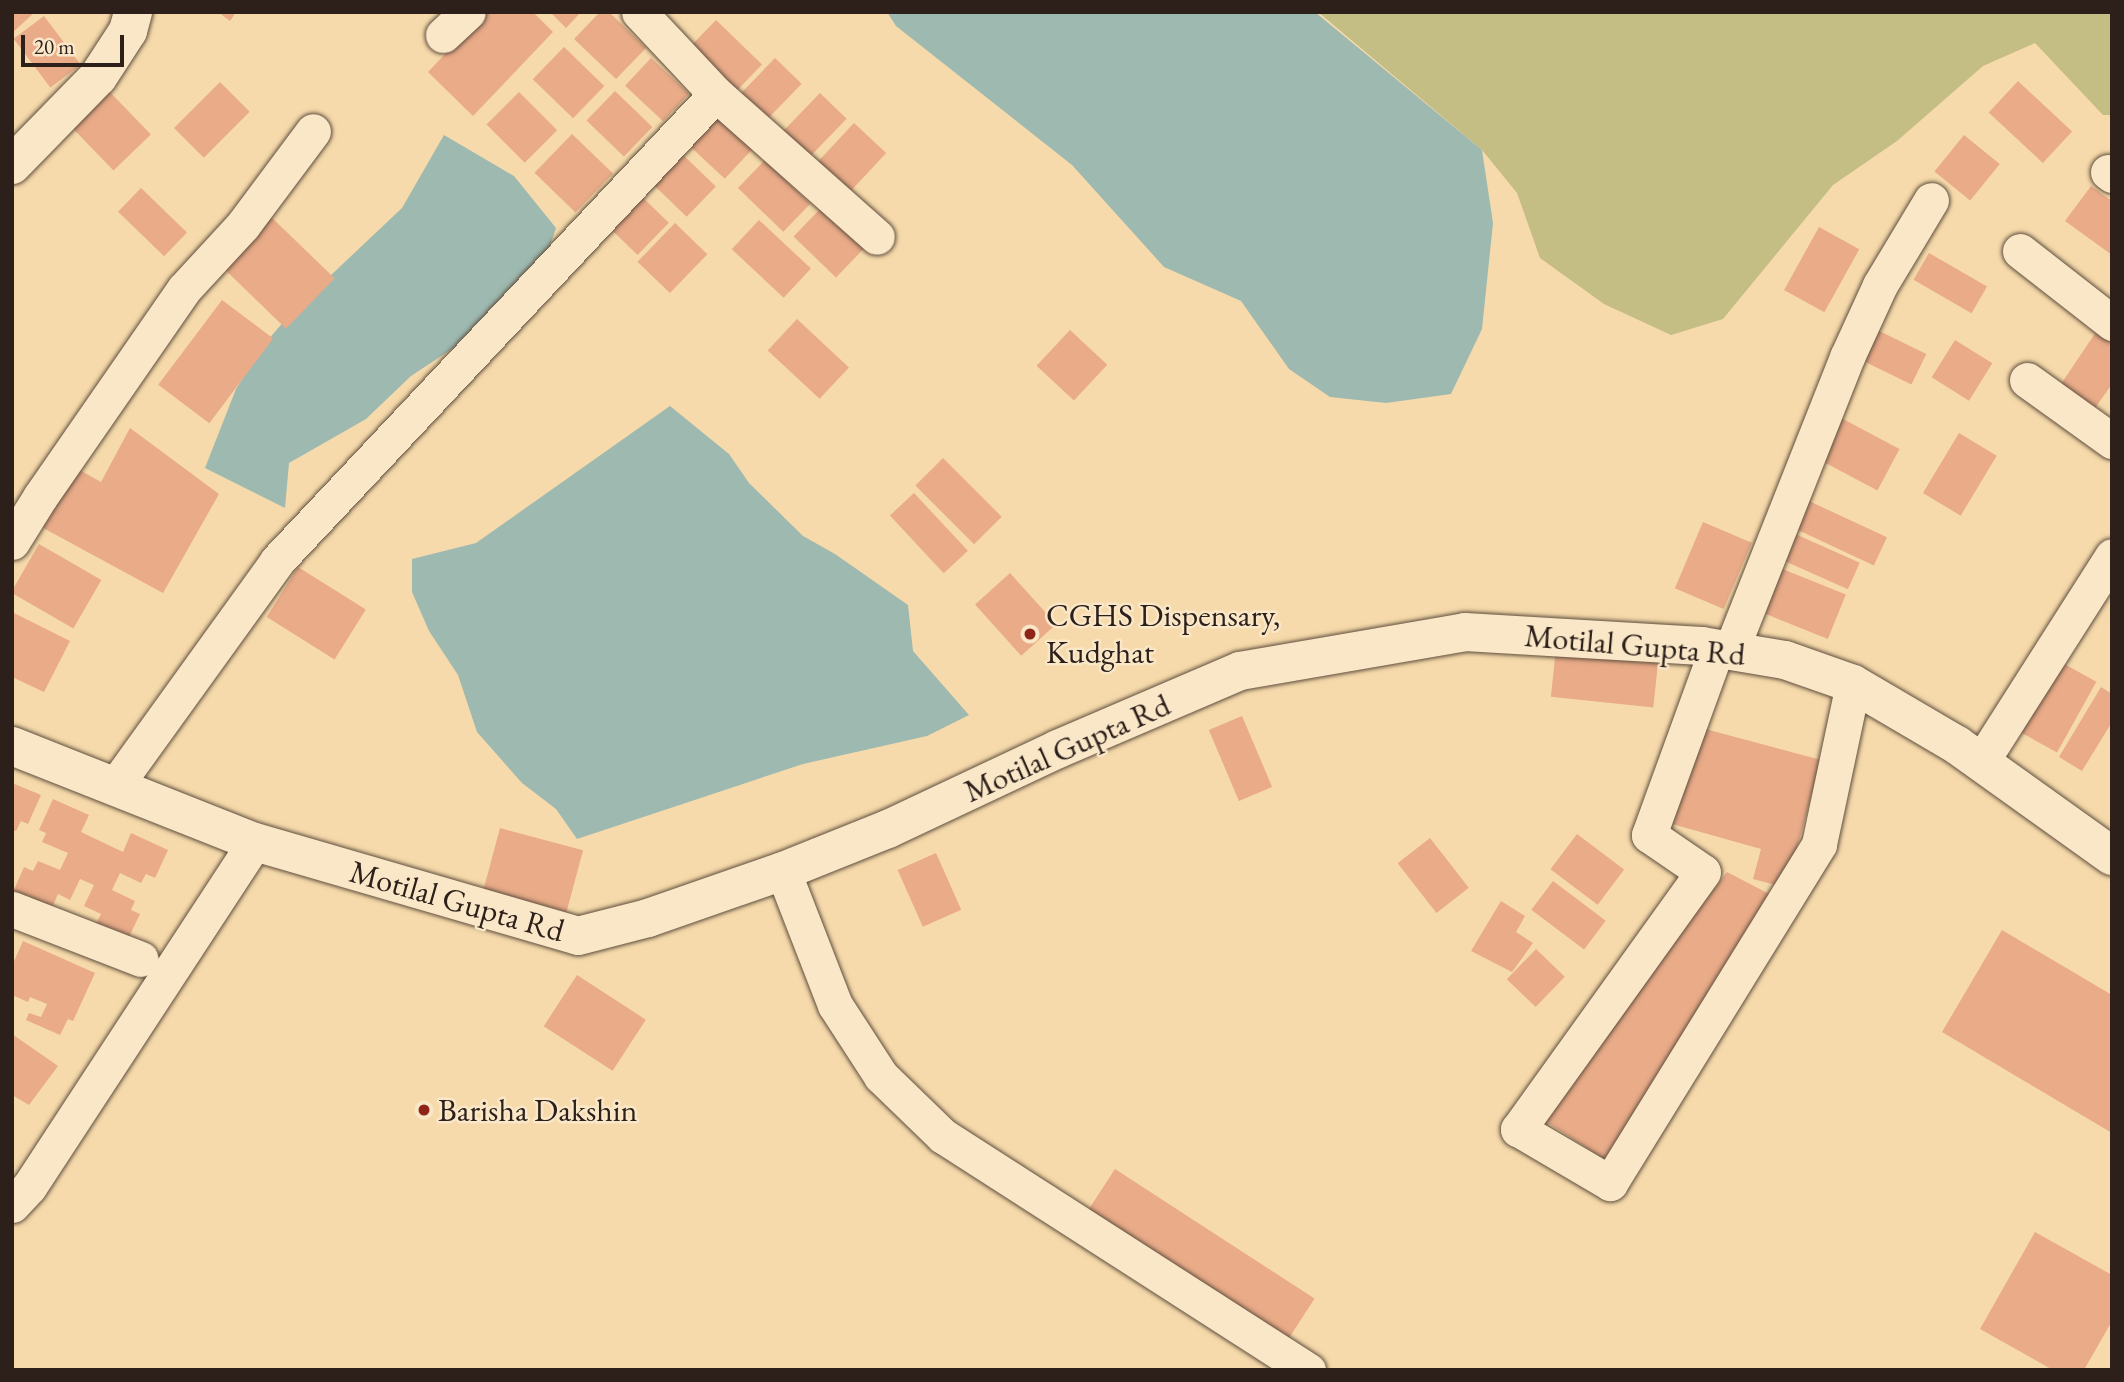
<!DOCTYPE html>
<html>
<head>
<meta charset="utf-8">
<style>
  body { margin:0 }
  #map { position:relative; width:2124px; height:1382px; overflow:hidden; background:#f6daab; font-family:"EB Garamond",serif }
  div>[style] { position:absolute }
  .green>* { inset:0; background:#c4bd84 }
  .water>* { inset:0; background:#9eb9b0 }
  .building>* { inset:0; background:#e9ab88; transform-origin:0 0 }
  .roads { filter:drop-shadow(0 0 2px #5f4e3e) drop-shadow(0 0 2px #5f4e3e) }
  .minor>* { height:35px; margin:-17.5px; padding:0 17.5px; transform-origin:17.5px; border-radius:17.5px; background:#f9e7c8 }
  .tertiary>* { height:38px; margin:-19px; padding:0 19px; transform-origin:19px; border-radius:19px; background:#f9e7c8 }
  .dots>* { width:19px; height:19px; translate:-50% -50%; box-sizing:border-box; border:4px solid #f9e7c8; border-radius:50% }
  span { translate:-50% -50%; white-space:nowrap; text-align:center; line-height:1.15; -webkit-text-stroke:5px #f9e7c8; paint-order:stroke }
  .poi-label { font-size:32px; color:#2d201a }
  .left { translate:0 -50%; text-align:left }
  .street-label { font-size:32px; color:#2d201a }
  .frame { position:absolute; inset:0; border:14px solid #2d201a; pointer-events:none }
  .scale { position:absolute; left:21px; top:35px; width:103px; height:32px; box-sizing:border-box; border:4px solid #2d201a; border-top:0; padding-left:9px; font-size:21px; line-height:24px; white-space:nowrap; color:#2d201a; -webkit-text-stroke:5px #f9e7c8; paint-order:stroke }
</style>
</head>
<body>
<div id="map">
  <div class="green">
    <i style="clip-path:polygon(1318px 12px,2112px 12px,2112px 115px,2103px 115px,2035px 43px,1983px 66px,1897px 141px,1833px 185px,1723px 319px,1671px 335px,1604px 304px,1540px 258px,1517px 193px,1482px 150px)"></i>
  </div>
  <div class="water">
    <i style="clip-path:polygon(887px 12px,1315px 12px,1482px 150px,1493px 223px,1482px 329px,1451px 394px,1386px 403px,1330px 397px,1289px 369px,1241px 301px,1164px 267px,1072px 165px,896px 26px)"></i>
    <i style="clip-path:polygon(444px 135px,514px 176px,556px 228px,541px 272px,458px 345px,411px 376px,366px 419px,289px 463px,285px 508px,205px 468px,236px 389px,266px 342px,293px 311px,402px 208px)"></i>
    <i style="clip-path:polygon(670px 406px,729px 454px,749px 483px,803px 536px,835px 554px,908px 605px,913px 651px,969px 715px,927px 736px,803px 764px,577px 839px,556px 809px,522px 783px,477px 732px,458px 675px,429px 631px,412px 592px,412px 559px,476px 543px)"></i>
  </div>
  <div class="building">
    <i style="clip-path:polygon(12px 12px,35px 12px,12px 33px)"></i>
    <i style="clip-path:polygon(218px 12px,236px 12px,230px 21px)"></i>
    <i style="clip-path:polygon(485px 12px,533px 12px,553px 32px,473px 116px,428px 72px)"></i>
    <i style="clip-path:polygon(550px 12px,581px 12px,566px 28px)"></i>
    <i style="clip-path:polygon(600px 12px,609px 12px,646px 48px,616px 79px,574px 39px)"></i>
    <i style="left:44px;top:16px;width:61px;height:38px;rotate:53deg"></i>
    <i style="left:716px;top:20px;width:64px;height:47px;rotate:44deg"></i>
    <i style="left:564px;top:47px;width:56px;height:45px;rotate:44deg"></i>
    <i style="left:651px;top:58px;width:52px;height:38px;rotate:43deg"></i>
    <i style="left:775px;top:58px;width:37px;height:63px;rotate:44deg"></i>
    <i style="left:2018px;top:81px;width:74px;height:43px;rotate:43deg"></i>
    <i style="left:220px;top:82px;width:42px;height:65px;rotate:45deg"></i>
    <i style="left:105px;top:87px;width:66px;height:52px;rotate:46deg"></i>
    <i style="left:615px;top:91px;width:52px;height:41px;rotate:44deg"></i>
    <i style="left:519px;top:92px;width:54px;height:46px;rotate:45deg"></i>
    <i style="left:820px;top:93px;width:37px;height:65px;rotate:44deg"></i>
    <i style="left:716px;top:109px;width:54px;height:45px;rotate:43deg"></i>
    <i style="left:854px;top:123px;width:44px;height:64px;rotate:43deg"></i>
    <i style="left:572px;top:134px;width:57px;height:54px;rotate:44deg"></i>
    <i style="left:1964px;top:135px;width:46px;height:47px;rotate:39deg"></i>
    <i style="left:677px;top:149px;width:54px;height:42px;rotate:44deg"></i>
    <i style="left:765px;top:160px;width:63px;height:39px;rotate:44deg"></i>
    <i style="clip-path:polygon(2091px 186px,2112px 201px,2112px 255px,2065px 221px)"></i>
    <i style="left:141px;top:188px;width:64px;height:33px;rotate:44deg"></i>
    <i style="left:635px;top:190px;width:47px;height:45px;rotate:44deg"></i>
    <i style="left:822px;top:207px;width:59px;height:41px;rotate:44deg"></i>
    <i style="left:267px;top:213px;width:94px;height:70px;rotate:44deg"></i>
    <i style="left:759px;top:220px;width:71px;height:40px;rotate:43deg"></i>
    <i style="left:675px;top:223px;width:45px;height:54px;rotate:44deg"></i>
    <i style="left:1819px;top:227px;width:46px;height:72px;rotate:29deg"></i>
    <i style="left:1929px;top:253px;width:67px;height:31px;rotate:30deg"></i>
    <i style="left:222px;top:300px;width:64px;height:106px;rotate:37deg"></i>
    <i style="left:797px;top:319px;width:71px;height:43px;rotate:43deg"></i>
    <i style="left:1867px;top:325px;width:66px;height:34px;rotate:26deg"></i>
    <i style="clip-path:polygon(2098px 329px,2112px 338px,2112px 384px,2093px 411px,2059px 387px)"></i>
    <i style="left:1070px;top:330px;width:51px;height:49px;rotate:43deg"></i>
    <i style="left:1955px;top:340px;width:44px;height:44px;rotate:32deg"></i>
    <i style="left:1843px;top:419px;width:64px;height:47px;rotate:28deg"></i>
    <i style="clip-path:polygon(130px 428px,219px 494px,163px 593px,34px 523px,67px 463px,101px 482px)"></i>
    <i style="left:1959px;top:433px;width:44px;height:70px;rotate:31deg"></i>
    <i style="left:943px;top:458px;width:83px;height:39px;rotate:45deg"></i>
    <i style="left:914px;top:493px;width:79px;height:33px;rotate:47deg"></i>
    <i style="left:1809px;top:501px;width:86px;height:31px;rotate:25deg"></i>
    <i style="left:1703px;top:522px;width:53px;height:72px;rotate:23deg"></i>
    <i style="left:1793px;top:533px;width:73px;height:29px;rotate:24deg"></i>
    <i style="left:39px;top:544px;width:72px;height:56px;rotate:30deg"></i>
    <i style="left:298px;top:567px;width:80px;height:59px;rotate:32deg"></i>
    <i style="left:1780px;top:568px;width:71px;height:48px;rotate:22deg"></i>
    <i style="left:1010px;top:573px;width:69px;height:47px;rotate:48deg"></i>
    <i style="clip-path:polygon(12px 612px,70px 641px,44px 692px,12px 677px)"></i>
    <i style="left:1556px;top:648px;width:103px;height:49px;rotate:6deg"></i>
    <i style="left:2050px;top:656px;width:53px;height:81px;rotate:29deg"></i>
    <i style="clip-path:polygon(2101px 687px,2112px 694px,2112px 722px,2082px 771px,2059px 757px)"></i>
    <i style="left:1242px;top:716px;width:77px;height:36px;rotate:67deg"></i>
    <i style="clip-path:polygon(1698px 727px,1821px 760px,1786px 888px,1753px 879px,1761px 849px,1672px 824px)"></i>
    <i style="clip-path:polygon(12px 783px,41px 795px,28px 824px,21px 821px,16px 831px,12px 830px)"></i>
    <i style="clip-path:polygon(53px 799px,89px 815px,81px 832px,123px 852px,131px 833px,168px 850px,155px 878px,146px 874px,141px 883px,120px 873px,112px 890px,135px 901px,131px 910px,140px 914px,127px 941px,95px 926px,101px 914px,84px 906px,94px 885px,80px 879px,70px 900px,58px 894px,51px 910px,13px 892px,24px 867px,33px 871px,38px 861px,60px 870px,68px 853px,42px 842px,46px 833px,39px 830px)"></i>
    <i style="left:500px;top:828px;width:86px;height:64px;rotate:15deg"></i>
    <i style="left:1577px;top:834px;width:59px;height:44px;rotate:37deg"></i>
    <i style="left:1430px;top:838px;width:63px;height:41px;rotate:52deg"></i>
    <i style="left:936px;top:853px;width:62px;height:42px;rotate:66deg"></i>
    <i style="clip-path:polygon(1727px 872px,1775px 897px,1607px 1161px,1539px 1117px)"></i>
    <i style="left:1553px;top:881px;width:66px;height:36px;rotate:37deg"></i>
    <i style="clip-path:polygon(1501px 901px,1525px 916px,1516px 932px,1533px 943px,1512px 972px,1471px 951px)"></i>
    <i style="clip-path:polygon(2002px 930px,2112px 995px,2112px 1133px,1942px 1032px)"></i>
    <i style="clip-path:polygon(23px 941px,95px 973px,73px 1021px,68px 1019px,60px 1035px,26px 1020px,29px 1013px,41px 1017px,47px 1004px,30px 997px,28px 1002px,12px 995px,12px 966px)"></i>
    <i style="left:1536px;top:949px;width:40px;height:42px;rotate:44deg"></i>
    <i style="left:577px;top:975px;width:82px;height:61px;rotate:33deg"></i>
    <i style="clip-path:polygon(12px 1034px,58px 1066px,29px 1105px,12px 1095px)"></i>
    <i style="left:1115px;top:1169px;width:238px;height:52px;rotate:33deg"></i>
    <i style="clip-path:polygon(2035px 1232px,2112px 1275px,2112px 1321px,2084px 1370px,2053px 1370px,1980px 1329px)"></i>
  </div>
  <div class="roads">
    <div class="minor">
      <i style="left:639px;top:12px;width:112px;rotate:46.8deg"></i>
      <i style="left:443px;top:35px;width:34px;rotate:-43deg"></i>
      <i style="left:2108px;top:172px;width:5px;rotate:37deg"></i>
      <i style="left:2020px;top:251px;width:117px;rotate:38deg"></i>
      <i style="left:2027px;top:380px;width:105px;rotate:35.7deg"></i>
      <i style="left:12px;top:542px;width:53px;rotate:-58.1deg"></i>
      <i style="left:40px;top:497px;width:253px;rotate:-55.3deg"></i>
      <i style="left:184px;top:289px;width:87px;rotate:-47.3deg"></i>
      <i style="left:243px;top:225px;width:117px;rotate:-53.3deg"></i>
      <i style="left:1717px;top:648px;width:199px;rotate:110deg"></i>
      <i style="left:1649px;top:835px;width:65px;rotate:34.4deg"></i>
      <i style="left:1703px;top:872px;width:317px;rotate:125.7deg"></i>
      <i style="left:1518px;top:1129px;width:107px;rotate:30.4deg"></i>
      <i style="left:1610px;top:1183px;width:398px;rotate:-58.3deg"></i>
      <i style="left:1819px;top:844px;width:164px;rotate:-78deg"></i>
      <i style="left:1731px;top:650px;width:315px;rotate:-68.4deg"></i>
      <i style="left:1847px;top:357px;width:79px;rotate:-65.4deg"></i>
      <i style="left:1880px;top:285px;width:99px;rotate:-59deg"></i>
      <i style="left:1981px;top:762px;width:244px;rotate:-57.5deg"></i>
      <i style="left:115px;top:786px;width:277px;rotate:-54.2deg"></i>
      <i style="left:277px;top:561px;width:641px;rotate:-46.77deg"></i>
      <i style="left:716px;top:94px;width:215px;rotate:41.6deg"></i>
      <i style="left:783px;top:871px;width:144px;rotate:68.8deg"></i>
      <i style="left:835px;top:1005px;width:85px;rotate:57.1deg"></i>
      <i style="left:881px;top:1076px;width:86px;rotate:44.1deg"></i>
      <i style="left:943px;top:1136px;width:434px;rotate:32.7deg"></i>
      <i style="left:12px;top:909px;width:138px;rotate:21.2deg"></i>
      <i style="left:12px;top:1205px;width:25px;rotate:-47deg"></i>
      <i style="left:29px;top:1187px;width:412px;rotate:-56.8deg"></i>
    </div>
    <div class="tertiary">
      <i style="left:12px;top:165px;width:123px;rotate:-45.7deg"></i>
      <i style="left:98px;top:77px;width:55px;rotate:-56.9deg"></i>
      <i style="left:128px;top:31px;width:20px;rotate:-75deg"></i>
      <i style="left:12px;top:746px;width:261px;rotate:21.6deg"></i>
      <i style="left:255px;top:842px;width:336px;rotate:16.2deg"></i>
      <i style="left:578px;top:936px;width:72px;rotate:-14.4deg"></i>
      <i style="left:648px;top:918px;width:143px;rotate:-19.2deg"></i>
      <i style="left:783px;top:871px;width:113px;rotate:-21.8deg"></i>
      <i style="left:888px;top:829px;width:188px;rotate:-25.2deg"></i>
      <i style="left:1058px;top:749px;width:198px;rotate:-23.2deg"></i>
      <i style="left:1240px;top:671px;width:228px;rotate:-9.8deg"></i>
      <i style="left:1465px;top:632px;width:237px;rotate:3.4deg"></i>
      <i style="left:1702px;top:646px;width:84px;rotate:9.6deg"></i>
      <i style="left:1785px;top:660px;width:72px;rotate:19.4deg"></i>
      <i style="left:1853px;top:684px;width:121px;rotate:30.4deg"></i>
      <i style="left:1957px;top:745px;width:191px;rotate:35.6deg"></i>
    </div>
  </div>
  <div class="dots">
    <i style="left:1030px;top:634px;background:#8f2418"></i>
    <i style="left:424px;top:1110px;background:#8f2418"></i>
  </div>
  <div class="poi-label">
    <span class="left" style="left:1046px;top:634px">CGHS Dispensary,<br>Kudghat</span>
    <span class="left" style="left:438px;top:1110px">Barisha Dakshin</span>
  </div>
  <div class="street-label">
    <span style="left:1635px;top:645px;rotate:5deg">Motilal Gupta Rd</span>
    <span style="left:1067px;top:748px;rotate:-24deg">Motilal Gupta Rd</span>
    <span style="left:457px;top:901px;rotate:16deg">Motilal Gupta Rd</span>
  </div>
  <div class="frame"></div>
  <div class="scale">20 m</div>
</div>
</body>
</html>
